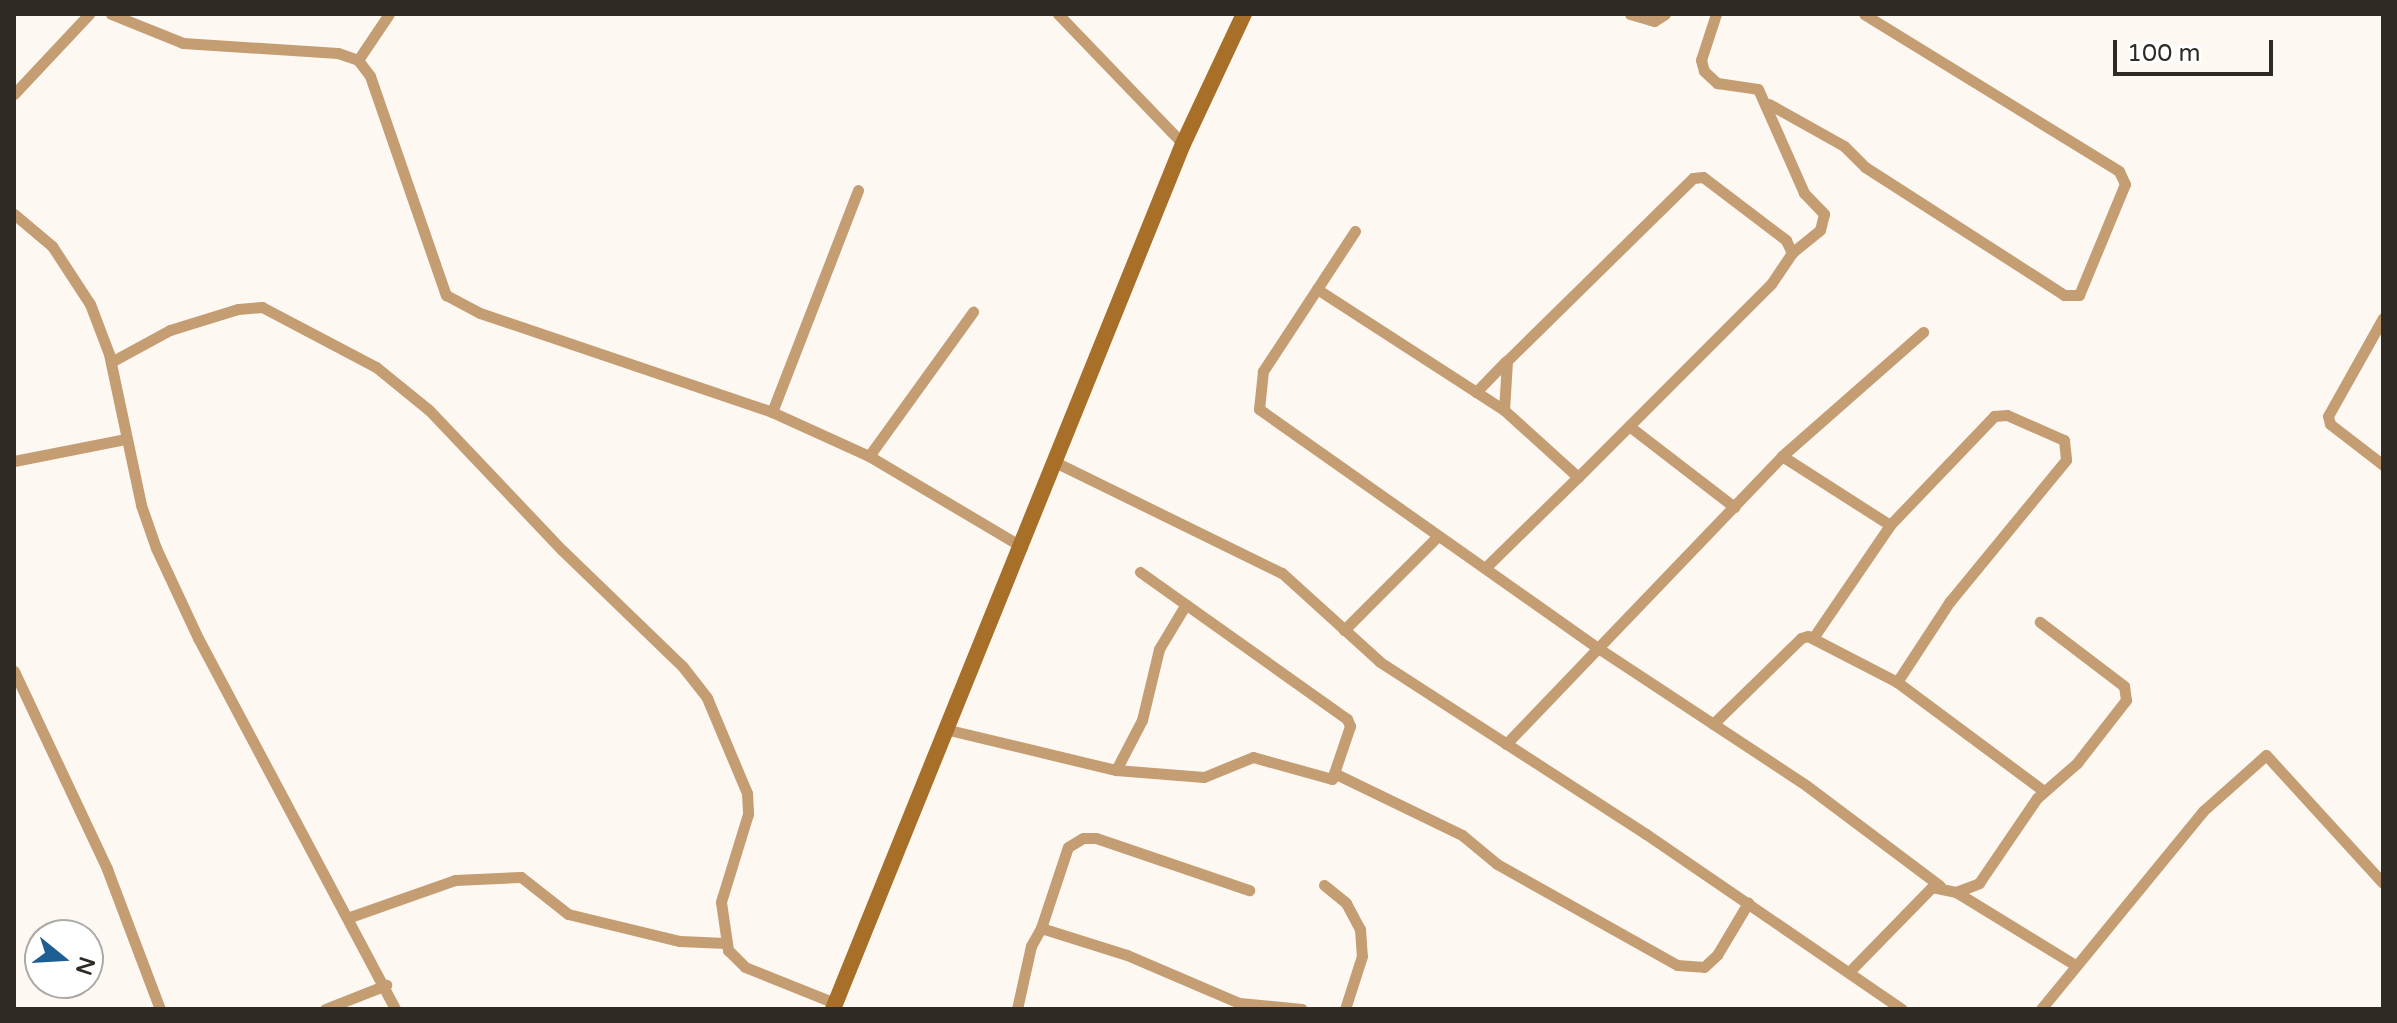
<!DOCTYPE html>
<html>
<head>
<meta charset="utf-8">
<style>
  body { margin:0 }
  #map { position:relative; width:2397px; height:1023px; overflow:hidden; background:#fef8f2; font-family:"Varela Round",sans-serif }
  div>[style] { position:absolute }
  .minor>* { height:11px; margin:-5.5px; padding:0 5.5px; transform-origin:5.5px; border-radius:5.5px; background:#c49d73 }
  .secondary>* { height:16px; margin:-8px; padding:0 8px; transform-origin:8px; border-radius:8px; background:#a86f28 }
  span { translate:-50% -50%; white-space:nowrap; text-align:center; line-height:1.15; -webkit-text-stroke:6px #fff; paint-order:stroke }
  .frame { position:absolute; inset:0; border:16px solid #302a24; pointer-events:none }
  .north { position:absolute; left:24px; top:919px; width:80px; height:80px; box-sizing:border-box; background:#fff; border:2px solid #acaaa7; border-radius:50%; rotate:108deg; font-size:22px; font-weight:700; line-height:32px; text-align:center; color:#302a24 }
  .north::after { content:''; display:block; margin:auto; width:28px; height:36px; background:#1d5e93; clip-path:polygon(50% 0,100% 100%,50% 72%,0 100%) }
  .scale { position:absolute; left:2113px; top:40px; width:160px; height:36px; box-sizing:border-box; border:4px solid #302a24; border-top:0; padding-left:10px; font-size:24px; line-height:28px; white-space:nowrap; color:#302a24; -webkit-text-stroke:6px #fff; paint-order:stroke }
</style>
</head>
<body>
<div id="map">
  <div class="minor">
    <i style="left:111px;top:14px;width:78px;rotate:21.9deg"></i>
    <i style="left:183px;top:43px;width:155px;rotate:3.7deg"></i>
    <i style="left:338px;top:53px;width:21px;rotate:19deg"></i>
    <i style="left:358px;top:60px;width:20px;rotate:53deg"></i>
    <i style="left:370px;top:76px;width:232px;rotate:70.9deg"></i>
    <i style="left:446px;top:295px;width:38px;rotate:28deg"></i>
    <i style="left:480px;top:313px;width:308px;rotate:18.7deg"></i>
    <i style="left:772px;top:412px;width:107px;rotate:24.4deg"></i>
    <i style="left:869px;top:456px;width:178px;rotate:30.7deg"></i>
    <i style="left:1058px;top:14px;width:180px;rotate:46.1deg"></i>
    <i style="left:1630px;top:14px;width:25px;rotate:16deg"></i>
    <i style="left:1654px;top:21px;width:13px;rotate:-32deg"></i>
    <i style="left:1716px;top:14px;width:48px;rotate:108.1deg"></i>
    <i style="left:1701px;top:60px;width:11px;rotate:75deg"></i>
    <i style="left:1704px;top:71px;width:18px;rotate:43deg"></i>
    <i style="left:1717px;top:83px;width:41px;rotate:8.3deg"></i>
    <i style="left:1758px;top:89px;width:114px;rotate:66.1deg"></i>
    <i style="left:1804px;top:193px;width:29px;rotate:46deg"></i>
    <i style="left:1824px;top:214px;width:16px;rotate:104deg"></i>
    <i style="left:1820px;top:230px;width:36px;rotate:141deg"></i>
    <i style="left:358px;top:60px;width:55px;rotate:-56deg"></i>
    <i style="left:14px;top:94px;width:110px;rotate:-46.8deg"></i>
    <i style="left:1769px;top:104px;width:86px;rotate:29.2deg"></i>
    <i style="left:1844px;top:146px;width:30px;rotate:45deg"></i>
    <i style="left:1865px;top:167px;width:237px;rotate:32.7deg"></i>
    <i style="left:2064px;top:295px;width:15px"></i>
    <i style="left:2079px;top:295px;width:120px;rotate:-67.5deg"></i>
    <i style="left:2125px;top:184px;width:14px;rotate:-115deg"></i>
    <i style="left:2119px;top:171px;width:299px;rotate:-148.4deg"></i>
    <i style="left:14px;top:214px;width:50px;rotate:40.1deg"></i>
    <i style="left:52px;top:246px;width:69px;rotate:56.8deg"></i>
    <i style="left:90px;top:304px;width:53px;rotate:69.2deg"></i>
    <i style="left:109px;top:354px;width:154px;rotate:78deg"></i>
    <i style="left:141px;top:505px;width:46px;rotate:70.8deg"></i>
    <i style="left:156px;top:548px;width:99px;rotate:65deg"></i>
    <i style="left:198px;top:638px;width:420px;rotate:62deg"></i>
    <i style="left:1355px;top:231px;width:168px;rotate:123.3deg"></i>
    <i style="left:1263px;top:371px;width:38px;rotate:96deg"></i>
    <i style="left:1259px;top:409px;width:415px;rotate:35.2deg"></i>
    <i style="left:1598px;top:648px;width:250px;rotate:33.4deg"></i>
    <i style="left:1807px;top:786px;width:166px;rotate:36.9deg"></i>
    <i style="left:1317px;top:289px;width:223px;rotate:32.9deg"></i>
    <i style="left:2383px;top:318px;width:112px;rotate:119.3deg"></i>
    <i style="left:2328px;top:416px;width:8px;rotate:76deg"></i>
    <i style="left:2330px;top:424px;width:67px;rotate:37.7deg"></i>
    <i style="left:111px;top:362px;width:67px;rotate:-28.5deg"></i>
    <i style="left:170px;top:330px;width:71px;rotate:-17.2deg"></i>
    <i style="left:238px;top:309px;width:24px;rotate:-5deg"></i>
    <i style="left:262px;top:307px;width:129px;rotate:27.8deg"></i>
    <i style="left:376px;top:367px;width:68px;rotate:39.1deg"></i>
    <i style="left:429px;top:410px;width:193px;rotate:46.5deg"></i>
    <i style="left:562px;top:550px;width:168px;rotate:44deg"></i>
    <i style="left:683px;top:667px;width:39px;rotate:52deg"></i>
    <i style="left:707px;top:698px;width:103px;rotate:67.2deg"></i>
    <i style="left:747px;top:793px;width:21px;rotate:87deg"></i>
    <i style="left:748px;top:814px;width:92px;rotate:107.1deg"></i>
    <i style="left:721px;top:902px;width:49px;rotate:81.7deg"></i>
    <i style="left:728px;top:950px;width:24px;rotate:45deg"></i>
    <i style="left:745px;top:967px;width:97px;rotate:21.8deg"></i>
    <i style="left:1476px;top:392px;width:43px;rotate:-45.9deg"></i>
    <i style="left:772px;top:412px;width:238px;rotate:-68.8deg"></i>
    <i style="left:1629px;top:426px;width:133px;rotate:37.6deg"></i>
    <i style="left:869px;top:456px;width:178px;rotate:-54.2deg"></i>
    <i style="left:1782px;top:456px;width:128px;rotate:32.6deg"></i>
    <i style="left:14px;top:461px;width:113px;rotate:-11.2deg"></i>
    <i style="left:1057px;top:463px;width:250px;rotate:26.1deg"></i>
    <i style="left:1282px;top:573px;width:132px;rotate:42.2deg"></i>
    <i style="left:1380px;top:662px;width:317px;rotate:32.9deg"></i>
    <i style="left:1646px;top:834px;width:310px;rotate:34.4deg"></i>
    <i style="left:1486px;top:567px;width:129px;rotate:-44.4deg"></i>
    <i style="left:1578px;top:477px;width:273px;rotate:-45deg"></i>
    <i style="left:1771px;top:284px;width:37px;rotate:-56deg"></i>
    <i style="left:1792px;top:253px;width:14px;rotate:-115deg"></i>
    <i style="left:1786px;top:240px;width:104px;rotate:-142.8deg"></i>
    <i style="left:1703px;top:177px;width:10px;rotate:174deg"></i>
    <i style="left:1693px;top:178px;width:261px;rotate:135.5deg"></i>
    <i style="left:1507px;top:361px;width:49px;rotate:93.5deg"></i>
    <i style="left:1504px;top:410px;width:100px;rotate:42.2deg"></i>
    <i style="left:1344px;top:630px;width:133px;rotate:-45deg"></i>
    <i style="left:1813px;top:638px;width:137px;rotate:-55.7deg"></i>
    <i style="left:1890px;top:525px;width:151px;rotate:-46.3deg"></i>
    <i style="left:1994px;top:416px;width:13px;rotate:-4deg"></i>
    <i style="left:2007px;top:415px;width:62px;rotate:23.7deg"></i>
    <i style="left:2064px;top:440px;width:20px;rotate:84deg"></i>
    <i style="left:2066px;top:460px;width:183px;rotate:129.4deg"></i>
    <i style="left:1950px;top:601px;width:97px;rotate:123.2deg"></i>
    <i style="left:14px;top:671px;width:219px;rotate:64.8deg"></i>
    <i style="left:107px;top:869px;width:150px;rotate:69.3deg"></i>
    <i style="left:1713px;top:724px;width:123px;rotate:-44.3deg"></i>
    <i style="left:1801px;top:638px;width:7px;rotate:-16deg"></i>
    <i style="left:1808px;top:636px;width:100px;rotate:27.3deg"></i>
    <i style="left:1897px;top:682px;width:183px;rotate:36.6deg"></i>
    <i style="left:949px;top:730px;width:172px;rotate:13.5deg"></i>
    <i style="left:1116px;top:770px;width:88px;rotate:4.5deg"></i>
    <i style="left:1204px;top:777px;width:53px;rotate:-22.2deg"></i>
    <i style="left:1253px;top:757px;width:82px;rotate:15.6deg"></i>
    <i style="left:1332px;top:779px;width:56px;rotate:-71.2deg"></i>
    <i style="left:1350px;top:726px;width:8px;rotate:-113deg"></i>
    <i style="left:1347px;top:719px;width:254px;rotate:-144.6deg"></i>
    <i style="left:1506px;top:744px;width:399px;rotate:-46.2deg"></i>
    <i style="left:1782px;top:456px;width:188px;rotate:-41.3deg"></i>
    <i style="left:1116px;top:770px;width:56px;rotate:-62.5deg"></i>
    <i style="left:1142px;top:720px;width:73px;rotate:-76.5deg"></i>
    <i style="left:1159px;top:649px;width:52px;rotate:-59deg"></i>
    <i style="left:1336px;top:774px;width:140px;rotate:25.8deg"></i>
    <i style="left:1462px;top:835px;width:45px;rotate:39.6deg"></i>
    <i style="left:1497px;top:864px;width:206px;rotate:29.3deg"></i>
    <i style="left:1677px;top:965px;width:27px;rotate:4deg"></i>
    <i style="left:1704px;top:967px;width:18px;rotate:-43deg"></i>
    <i style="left:1717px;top:955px;width:61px;rotate:-59.2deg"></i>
    <i style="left:1324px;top:885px;width:28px;rotate:39deg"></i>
    <i style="left:1346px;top:903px;width:30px;rotate:62deg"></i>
    <i style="left:1360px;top:929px;width:27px;rotate:86deg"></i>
    <i style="left:1362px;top:956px;width:56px;rotate:107.8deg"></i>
    <i style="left:1956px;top:892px;width:140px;rotate:31.5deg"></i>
    <i style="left:350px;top:917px;width:111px;rotate:-19.4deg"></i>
    <i style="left:455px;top:880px;width:66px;rotate:-2.6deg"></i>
    <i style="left:521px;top:877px;width:60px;rotate:38.2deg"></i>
    <i style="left:568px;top:914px;width:115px;rotate:13.6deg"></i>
    <i style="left:680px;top:941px;width:45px;rotate:2.5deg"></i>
    <i style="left:1041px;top:928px;width:85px;rotate:-71.6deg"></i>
    <i style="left:1068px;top:847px;width:17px;rotate:-31deg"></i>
    <i style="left:1083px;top:838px;width:13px"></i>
    <i style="left:1096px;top:838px;width:162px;rotate:18.8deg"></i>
    <i style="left:1849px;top:972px;width:119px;rotate:-45.7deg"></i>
    <i style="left:1932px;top:887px;width:25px;rotate:12deg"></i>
    <i style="left:1956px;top:892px;width:25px;rotate:-21deg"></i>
    <i style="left:1979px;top:883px;width:103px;rotate:-55.7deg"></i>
    <i style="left:2037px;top:798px;width:53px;rotate:-41.2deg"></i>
    <i style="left:2077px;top:763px;width:80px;rotate:-52.1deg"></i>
    <i style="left:2126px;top:700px;width:14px;rotate:-98deg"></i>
    <i style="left:2124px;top:686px;width:106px;rotate:-142.7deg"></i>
    <i style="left:325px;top:1009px;width:66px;rotate:-21.5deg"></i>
    <i style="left:1017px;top:1009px;width:65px;rotate:-77.5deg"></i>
    <i style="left:1031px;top:946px;width:21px;rotate:-61deg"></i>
    <i style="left:1041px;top:928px;width:90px;rotate:17.4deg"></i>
    <i style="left:1127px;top:955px;width:122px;rotate:23.2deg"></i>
    <i style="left:1239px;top:1003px;width:63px;rotate:5.4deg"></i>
    <i style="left:2041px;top:1009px;width:256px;rotate:-50.7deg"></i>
    <i style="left:2203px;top:811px;width:84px;rotate:-41.6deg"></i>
    <i style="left:2266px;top:755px;width:173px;rotate:47.6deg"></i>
  </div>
  <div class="secondary">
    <i style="left:833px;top:1009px;width:933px;rotate:-67.97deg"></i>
    <i style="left:1183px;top:144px;width:144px;rotate:-64.9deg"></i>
  </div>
  <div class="frame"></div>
  <div class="north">N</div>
  <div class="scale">100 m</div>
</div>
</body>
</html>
